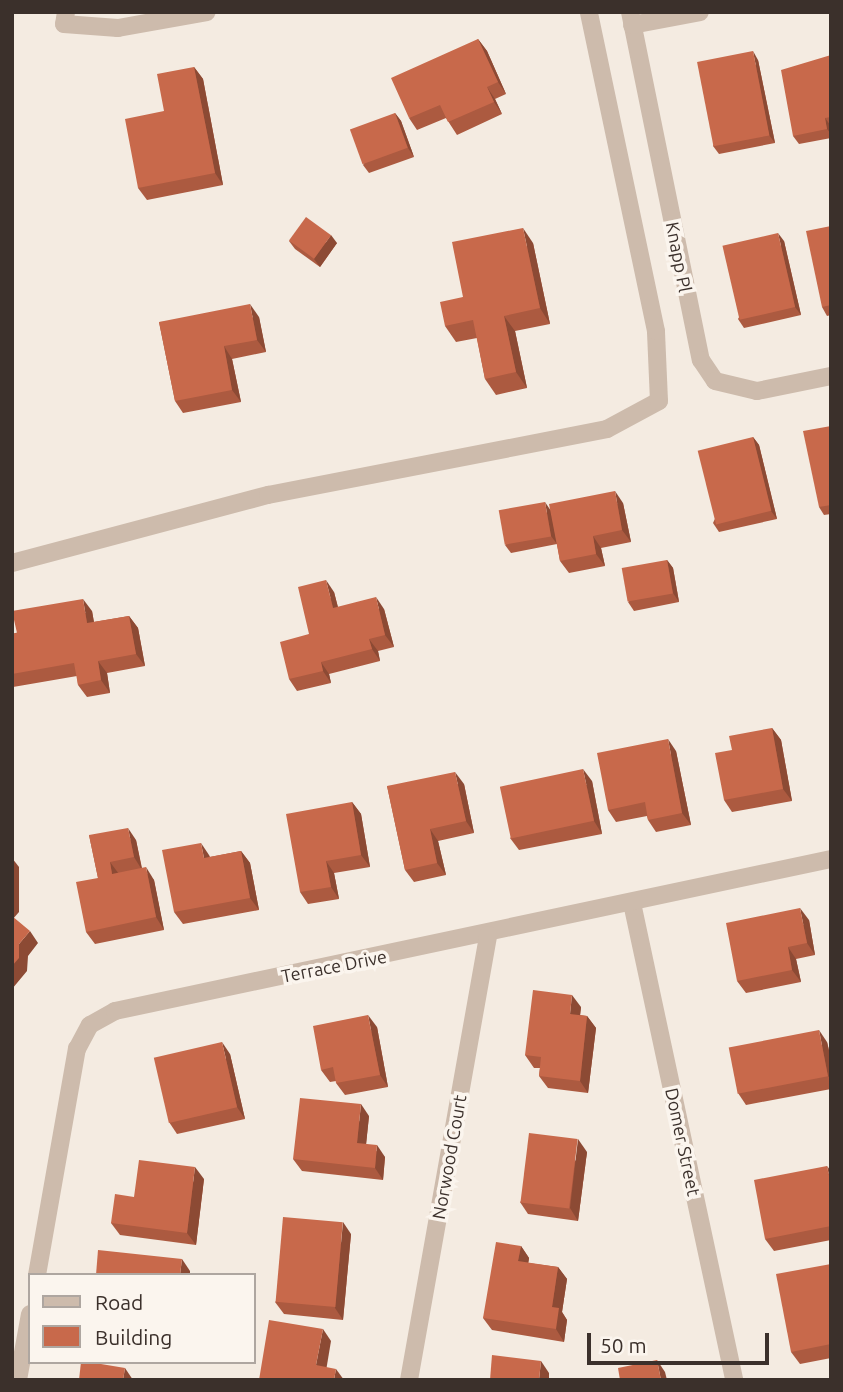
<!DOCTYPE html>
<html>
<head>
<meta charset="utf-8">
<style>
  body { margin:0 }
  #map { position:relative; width:843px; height:1392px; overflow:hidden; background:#f4ebe1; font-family:Ubuntu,sans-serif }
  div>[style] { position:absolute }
  .minor>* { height:18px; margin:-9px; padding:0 9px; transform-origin:9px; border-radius:9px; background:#cdbbac }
  .wall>* { inset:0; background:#ac5a40 }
  .shaded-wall>* { inset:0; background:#8c4a34 }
  .building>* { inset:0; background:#c8694b; transform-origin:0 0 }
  span { translate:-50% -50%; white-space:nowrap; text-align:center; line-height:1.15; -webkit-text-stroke:7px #fbf5ee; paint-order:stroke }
  .street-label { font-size:18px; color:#3b302b }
  .frame { position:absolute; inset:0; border:14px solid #3b302b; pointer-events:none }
  .legend { position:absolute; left:28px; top:1273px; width:228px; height:91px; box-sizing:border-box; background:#fbf5ee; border:2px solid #aea6a0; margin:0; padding:9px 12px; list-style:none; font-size:21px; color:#3b302b }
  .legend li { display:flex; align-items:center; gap:14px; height:35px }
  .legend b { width:35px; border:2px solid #aea6a0 }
  .scale { position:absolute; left:587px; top:1333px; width:182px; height:32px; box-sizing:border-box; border:4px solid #3b302b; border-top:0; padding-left:9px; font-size:21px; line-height:24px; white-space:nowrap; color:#3b302b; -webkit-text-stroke:5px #fbf5ee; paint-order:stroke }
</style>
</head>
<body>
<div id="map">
  <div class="minor">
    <i style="left:66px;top:12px;width:12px;rotate:99deg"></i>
    <i style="left:64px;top:24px;width:54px;rotate:4.2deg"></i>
    <i style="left:118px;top:28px;width:90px;rotate:-10.2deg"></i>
    <i style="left:630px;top:12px;width:355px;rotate:78.5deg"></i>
    <i style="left:701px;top:360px;width:25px;rotate:56deg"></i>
    <i style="left:715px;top:381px;width:43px;rotate:13.4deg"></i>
    <i style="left:757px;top:391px;width:76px;rotate:-11.5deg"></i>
    <i style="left:632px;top:25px;width:69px;rotate:-10.8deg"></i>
    <i style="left:12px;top:563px;width:265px;rotate:-14.9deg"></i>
    <i style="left:268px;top:495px;width:345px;rotate:-11deg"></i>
    <i style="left:607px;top:429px;width:59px;rotate:-28.3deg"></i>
    <i style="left:659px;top:401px;width:70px;rotate:-92.5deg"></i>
    <i style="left:656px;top:331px;width:326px;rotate:-101.9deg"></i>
    <i style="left:632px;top:903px;width:488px;rotate:77.9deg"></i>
    <i style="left:37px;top:1275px;width:230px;rotate:-80deg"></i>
    <i style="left:77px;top:1049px;width:27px;rotate:-62deg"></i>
    <i style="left:90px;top:1025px;width:29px;rotate:-29deg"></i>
    <i style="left:115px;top:1011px;width:732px;rotate:-11.99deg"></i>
    <i style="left:18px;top:1380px;width:67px;rotate:-79.7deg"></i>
    <i style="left:409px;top:1380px;width:452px;rotate:-79.9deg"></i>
  </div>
  <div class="wall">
    <i style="clip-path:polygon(478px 39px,487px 51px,506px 94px,495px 99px,502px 114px,457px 135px,446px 118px,417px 130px,409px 118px)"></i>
    <i style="clip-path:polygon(831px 55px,831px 138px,799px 144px,793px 136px)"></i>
    <i style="clip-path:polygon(758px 60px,775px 143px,719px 154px,713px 146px)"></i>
    <i style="clip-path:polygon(194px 67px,203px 79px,223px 185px,147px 200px,138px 188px,164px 111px)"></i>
    <i style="clip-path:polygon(395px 113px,401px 121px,414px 157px,369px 173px,363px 165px)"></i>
    <i style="clip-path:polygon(831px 226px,831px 315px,827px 316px,822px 307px)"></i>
    <i style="clip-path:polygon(289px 241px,337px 243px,320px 267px,295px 249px)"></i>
    <i style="clip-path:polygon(784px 241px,801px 315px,744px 328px,738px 319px)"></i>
    <i style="clip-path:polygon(533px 243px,550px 324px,515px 331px,527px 388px,496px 395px,485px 379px,477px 338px,456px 342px,445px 326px,463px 297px)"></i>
    <i style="clip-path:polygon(259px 317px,266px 352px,232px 359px,241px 402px,183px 413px,175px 401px,159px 322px)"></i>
    <i style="clip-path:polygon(831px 426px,831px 514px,824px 515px,819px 507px)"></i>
    <i style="clip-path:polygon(753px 437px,759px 445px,777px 519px,719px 532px,713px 523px)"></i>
    <i style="clip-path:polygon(623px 503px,631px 542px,601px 548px,605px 566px,569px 573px,560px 561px,557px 544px,511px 553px,505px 545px,550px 510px)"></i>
    <i style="clip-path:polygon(667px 560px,673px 568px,679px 602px,634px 611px,628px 602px)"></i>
    <i style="clip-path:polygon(334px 592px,338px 607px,384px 609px,394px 647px,378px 651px,380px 661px,329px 674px,331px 683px,297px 691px,289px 679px,309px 634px)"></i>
    <i style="clip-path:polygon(92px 611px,94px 622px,129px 616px,138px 628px,145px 666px,107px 673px,110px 693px,87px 697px,78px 685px,77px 676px,13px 687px,12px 686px,12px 634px)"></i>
    <i style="clip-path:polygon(772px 728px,781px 740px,792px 801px,732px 812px,724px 800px)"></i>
    <i style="clip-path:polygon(676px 751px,691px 825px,656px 832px,648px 820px,647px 816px,616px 822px,608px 810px)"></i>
    <i style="clip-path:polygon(592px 781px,602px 834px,519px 850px,510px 838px)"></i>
    <i style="clip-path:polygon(464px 784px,474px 833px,438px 841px,446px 875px,414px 882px,405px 870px,387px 786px)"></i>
    <i style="clip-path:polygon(352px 802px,361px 814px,370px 867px,334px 873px,339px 899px,308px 904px,300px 892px)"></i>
    <i style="clip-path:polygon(89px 835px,136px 840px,142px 868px,154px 880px,164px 930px,95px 944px,86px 932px,98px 878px)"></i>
    <i style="clip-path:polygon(241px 851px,250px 863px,259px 910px,183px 924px,174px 912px,209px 855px,210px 857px)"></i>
    <i style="clip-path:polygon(809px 920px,815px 955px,796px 959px,801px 982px,746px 993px,737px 981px)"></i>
    <i style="clip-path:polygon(581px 1007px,580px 1015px,587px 1016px,596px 1028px,588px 1093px,548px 1088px,539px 1076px,540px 1068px,534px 1068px,525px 1055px)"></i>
    <i style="clip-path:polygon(377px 1027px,388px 1087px,345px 1095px,336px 1083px,336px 1081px,330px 1082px,321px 1070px)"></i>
    <i style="clip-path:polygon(827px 1042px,831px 1059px,831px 1089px,746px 1105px,738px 1093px)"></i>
    <i style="clip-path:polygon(230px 1054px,245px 1119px,177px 1134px,169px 1122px)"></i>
    <i style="clip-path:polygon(369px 1116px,366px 1144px,385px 1157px,383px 1180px,302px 1171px,293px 1159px)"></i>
    <i style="clip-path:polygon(587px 1152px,578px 1221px,528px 1214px,520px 1202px)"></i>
    <i style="clip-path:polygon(831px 1171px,831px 1240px,774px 1251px,765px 1239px)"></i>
    <i style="clip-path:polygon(204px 1179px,196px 1245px,120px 1235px,111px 1223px,134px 1197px)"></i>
    <i style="clip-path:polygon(351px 1234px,343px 1320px,284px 1314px,275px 1302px)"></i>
    <i style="clip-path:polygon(521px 1246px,529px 1258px,528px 1263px,558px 1267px,567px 1279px,562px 1312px,567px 1320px,564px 1342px,492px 1330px,483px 1318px)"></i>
    <i style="clip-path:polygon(831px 1264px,831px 1358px,800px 1364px,791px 1352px)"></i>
  </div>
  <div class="shaded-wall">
    <i style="clip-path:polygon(478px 39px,487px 51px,506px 94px,498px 82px)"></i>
    <i style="clip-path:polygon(753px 51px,758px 60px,775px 143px,769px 135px)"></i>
    <i style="clip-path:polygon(194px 67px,203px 79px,223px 185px,215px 173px)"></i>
    <i style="clip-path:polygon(487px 87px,495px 99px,502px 114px,494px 102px)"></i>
    <i style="clip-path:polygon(395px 113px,401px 121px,414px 157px,408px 148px)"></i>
    <i style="clip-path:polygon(825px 118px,831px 126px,831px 134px,827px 129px)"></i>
    <i style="clip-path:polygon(523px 228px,533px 243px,550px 324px,540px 308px)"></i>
    <i style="clip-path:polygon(778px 233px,784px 241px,801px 315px,795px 307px)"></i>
    <i style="clip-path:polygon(331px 235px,337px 243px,320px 267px,314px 259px)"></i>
    <i style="clip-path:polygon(250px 304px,259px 317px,266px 352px,257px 340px)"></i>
    <i style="clip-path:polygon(504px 316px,515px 331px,527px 388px,516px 372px)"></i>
    <i style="clip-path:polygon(224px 346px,232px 359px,241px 402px,232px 390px)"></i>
    <i style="clip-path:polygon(753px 437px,759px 445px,777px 519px,771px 511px)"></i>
    <i style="clip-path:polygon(615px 491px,623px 503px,631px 542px,622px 530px)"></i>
    <i style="clip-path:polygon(545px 502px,551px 511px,557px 544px,551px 536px)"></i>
    <i style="clip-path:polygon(593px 536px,601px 548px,605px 566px,596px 554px)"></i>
    <i style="clip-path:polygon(667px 560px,673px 568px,679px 602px,673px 593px)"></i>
    <i style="clip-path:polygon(326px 580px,334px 592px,341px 620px,333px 608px)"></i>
    <i style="clip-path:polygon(376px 597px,384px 609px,394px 647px,385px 635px)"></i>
    <i style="clip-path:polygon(83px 599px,92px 611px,96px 635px,87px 623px)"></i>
    <i style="clip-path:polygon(129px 616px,138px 628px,145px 666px,136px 654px)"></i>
    <i style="clip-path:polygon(369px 639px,378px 651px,380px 661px,372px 649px)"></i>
    <i style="clip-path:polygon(98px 661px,107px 673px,110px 693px,101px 680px)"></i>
    <i style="clip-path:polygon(321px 662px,329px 674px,331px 683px,323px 671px)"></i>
    <i style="clip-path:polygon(772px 728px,781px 740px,792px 801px,783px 789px)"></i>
    <i style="clip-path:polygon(668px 739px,676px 751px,691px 825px,682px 813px)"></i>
    <i style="clip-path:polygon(583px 769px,592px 781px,602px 834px,594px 821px)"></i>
    <i style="clip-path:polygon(455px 772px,464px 784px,474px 833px,466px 821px)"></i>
    <i style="clip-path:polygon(352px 802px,361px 814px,370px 867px,361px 855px)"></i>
    <i style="clip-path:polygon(128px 828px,136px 840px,142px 870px,134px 857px)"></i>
    <i style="clip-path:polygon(430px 829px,438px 841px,446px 875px,437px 863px)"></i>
    <i style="clip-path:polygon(201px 843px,209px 855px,212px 870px,204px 858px)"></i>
    <i style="clip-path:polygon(241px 851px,250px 863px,259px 910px,250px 898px)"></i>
    <i style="clip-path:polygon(12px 858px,19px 867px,19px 912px,12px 920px)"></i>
    <i style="clip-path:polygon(326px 861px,334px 873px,339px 899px,331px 887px)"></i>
    <i style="clip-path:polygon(110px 862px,119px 874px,112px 874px)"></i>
    <i style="clip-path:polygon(146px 867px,154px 880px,164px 930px,156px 917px)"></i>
    <i style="clip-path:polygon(800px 908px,809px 920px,815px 955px,807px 943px)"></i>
    <i style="clip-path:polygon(30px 931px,38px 943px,28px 956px,27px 971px,12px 989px,12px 966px,19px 944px)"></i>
    <i style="clip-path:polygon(788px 947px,796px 959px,801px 982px,792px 970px)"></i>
    <i style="clip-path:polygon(572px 995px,581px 1007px,579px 1026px,570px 1014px)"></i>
    <i style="clip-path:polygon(368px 1015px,377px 1027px,388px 1087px,380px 1075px)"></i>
    <i style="clip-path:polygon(587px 1016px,596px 1028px,588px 1093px,580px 1081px)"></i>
    <i style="clip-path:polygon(819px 1030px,827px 1042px,831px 1059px,831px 1080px,828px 1076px)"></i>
    <i style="clip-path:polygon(222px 1042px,230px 1054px,245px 1119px,237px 1107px)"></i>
    <i style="clip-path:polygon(361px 1104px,369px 1116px,365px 1155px,357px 1143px)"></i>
    <i style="clip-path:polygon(578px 1139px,587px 1152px,578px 1221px,570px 1208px)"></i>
    <i style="clip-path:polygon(377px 1145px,385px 1157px,383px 1180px,375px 1168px)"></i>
    <i style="clip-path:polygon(827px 1166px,831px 1171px,831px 1185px)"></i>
    <i style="clip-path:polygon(195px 1167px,204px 1179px,196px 1245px,187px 1233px)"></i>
    <i style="clip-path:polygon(343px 1222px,351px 1234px,343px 1320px,335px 1308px)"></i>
    <i style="clip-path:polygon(521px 1246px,529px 1258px,527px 1273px,518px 1261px)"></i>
    <i style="clip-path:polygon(182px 1259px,190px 1271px,190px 1275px,180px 1275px)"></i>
    <i style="clip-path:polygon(558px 1267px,567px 1279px,562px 1312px,567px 1320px,564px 1342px,556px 1329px,552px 1307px)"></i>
    <i style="clip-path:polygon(323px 1329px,331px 1341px,325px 1377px,316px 1365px)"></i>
    <i style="clip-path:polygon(657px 1360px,665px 1372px,667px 1380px,661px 1380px)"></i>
    <i style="clip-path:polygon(541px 1361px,549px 1373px,549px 1380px,539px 1380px)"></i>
    <i style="clip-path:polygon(125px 1368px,133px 1380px,123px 1380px)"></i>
    <i style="clip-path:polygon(336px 1369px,344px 1380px,334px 1380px)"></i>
  </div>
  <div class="building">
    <i style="clip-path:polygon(478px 39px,498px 82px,487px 87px,494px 102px,448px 122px,440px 105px,409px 118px,391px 78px)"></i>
    <i style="left:753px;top:51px;width:86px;height:57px;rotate:79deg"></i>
    <i style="clip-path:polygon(831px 55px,831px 117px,825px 118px,827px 129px,793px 136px,781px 70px)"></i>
    <i style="clip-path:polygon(194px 67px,215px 173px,138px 188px,125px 119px,164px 111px,157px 74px)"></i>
    <i style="left:395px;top:113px;width:37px;height:48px;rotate:70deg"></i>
    <i style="left:306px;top:217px;width:31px;height:29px;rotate:36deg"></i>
    <i style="clip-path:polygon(831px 226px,831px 305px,822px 307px,806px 231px)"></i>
    <i style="clip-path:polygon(523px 228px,540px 308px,504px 316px,516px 372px,485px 379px,473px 320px,445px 326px,440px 302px,463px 297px,452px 242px)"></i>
    <i style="left:778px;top:233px;width:76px;height:57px;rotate:77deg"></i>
    <i style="clip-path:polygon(250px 304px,257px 340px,224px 346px,232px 390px,175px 401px,159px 322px)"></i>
    <i style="clip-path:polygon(831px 426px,831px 505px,819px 507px,803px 431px)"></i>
    <i style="left:753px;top:437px;width:76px;height:57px;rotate:76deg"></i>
    <i style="clip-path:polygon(615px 491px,622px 530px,593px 536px,596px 554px,560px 561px,549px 504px)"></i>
    <i style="left:545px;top:502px;width:35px;height:47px;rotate:80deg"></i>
    <i style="left:667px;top:560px;width:34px;height:46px;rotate:80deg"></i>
    <i style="clip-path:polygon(326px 580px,333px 608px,376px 597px,385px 635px,369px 639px,372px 649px,321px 662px,323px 671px,289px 679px,280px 642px,309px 634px,298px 587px)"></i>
    <i style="clip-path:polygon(83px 599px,87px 623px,129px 616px,136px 654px,98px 661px,101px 680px,78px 685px,74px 663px,12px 674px,12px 634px,17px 633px,12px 611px)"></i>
    <i style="clip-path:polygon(772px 728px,783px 789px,724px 800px,715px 753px,732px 750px,729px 736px)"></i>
    <i style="clip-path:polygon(668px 739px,682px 813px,648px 820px,645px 802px,608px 810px,597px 753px)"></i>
    <i style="left:583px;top:769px;width:53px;height:85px;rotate:78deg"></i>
    <i style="clip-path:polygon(455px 772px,466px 821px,430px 829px,437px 863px,405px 870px,387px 786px)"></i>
    <i style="clip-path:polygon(352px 802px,361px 855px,326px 861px,331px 887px,300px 892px,286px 814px)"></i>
    <i style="clip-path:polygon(128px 828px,134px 857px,110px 862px,112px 874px,146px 867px,156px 917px,86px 932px,76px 882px,98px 878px,89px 835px)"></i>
    <i style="clip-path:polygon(201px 843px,204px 858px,241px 851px,250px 898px,174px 912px,162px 850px)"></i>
    <i style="clip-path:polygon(800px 908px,807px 943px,788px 947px,792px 970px,737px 981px,726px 923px)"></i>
    <i style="clip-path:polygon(12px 916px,30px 931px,19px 944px,19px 958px,12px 966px)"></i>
    <i style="clip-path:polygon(533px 990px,572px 995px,570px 1014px,587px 1016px,580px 1081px,539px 1076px,541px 1057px,525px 1055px)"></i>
    <i style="clip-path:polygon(368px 1015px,380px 1075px,336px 1083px,333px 1067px,321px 1070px,313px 1026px)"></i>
    <i style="left:819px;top:1030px;width:47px;height:92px;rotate:79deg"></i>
    <i style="left:222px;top:1042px;width:67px;height:70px;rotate:77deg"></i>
    <i style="clip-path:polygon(300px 1098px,361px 1104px,357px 1143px,377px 1145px,375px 1168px,293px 1159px)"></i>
    <i style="left:529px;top:1133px;width:49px;height:70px;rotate:7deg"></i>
    <i style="clip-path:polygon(139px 1160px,195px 1167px,187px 1233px,111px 1223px,115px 1194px,134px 1197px)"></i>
    <i style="clip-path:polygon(827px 1166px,831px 1185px,831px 1226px,765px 1239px,754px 1180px)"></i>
    <i style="left:283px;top:1217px;width:60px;height:85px;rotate:5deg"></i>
    <i style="clip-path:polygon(496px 1242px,521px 1246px,518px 1261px,558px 1267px,552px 1307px,559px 1308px,556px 1329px,483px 1318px)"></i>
    <i style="clip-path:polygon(98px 1250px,182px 1259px,180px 1275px,96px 1275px)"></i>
    <i style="clip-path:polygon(831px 1264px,831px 1344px,791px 1352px,776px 1274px)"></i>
    <i style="clip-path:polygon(269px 1320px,323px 1329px,316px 1365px,336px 1369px,334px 1380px,259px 1380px)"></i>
    <i style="clip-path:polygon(492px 1355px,541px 1361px,539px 1380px,490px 1380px)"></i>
    <i style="clip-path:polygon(657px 1360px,661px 1380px,620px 1380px,618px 1368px)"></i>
    <i style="clip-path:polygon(81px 1362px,89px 1362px,125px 1368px,123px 1380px,79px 1380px)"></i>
  </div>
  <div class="street-label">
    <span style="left:679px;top:257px;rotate:79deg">Knapp Pl</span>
    <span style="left:334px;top:966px;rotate:-11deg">Terrace Drive</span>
    <span style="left:683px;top:1142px;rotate:78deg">Domer Street</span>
    <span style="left:449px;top:1157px;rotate:-80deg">Norwood Court</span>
  </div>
  <div class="frame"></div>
  <ul class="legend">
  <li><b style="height:9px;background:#cdbbac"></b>Road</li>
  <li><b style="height:19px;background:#c8694b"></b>Building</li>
  </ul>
  <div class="scale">50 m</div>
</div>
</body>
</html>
